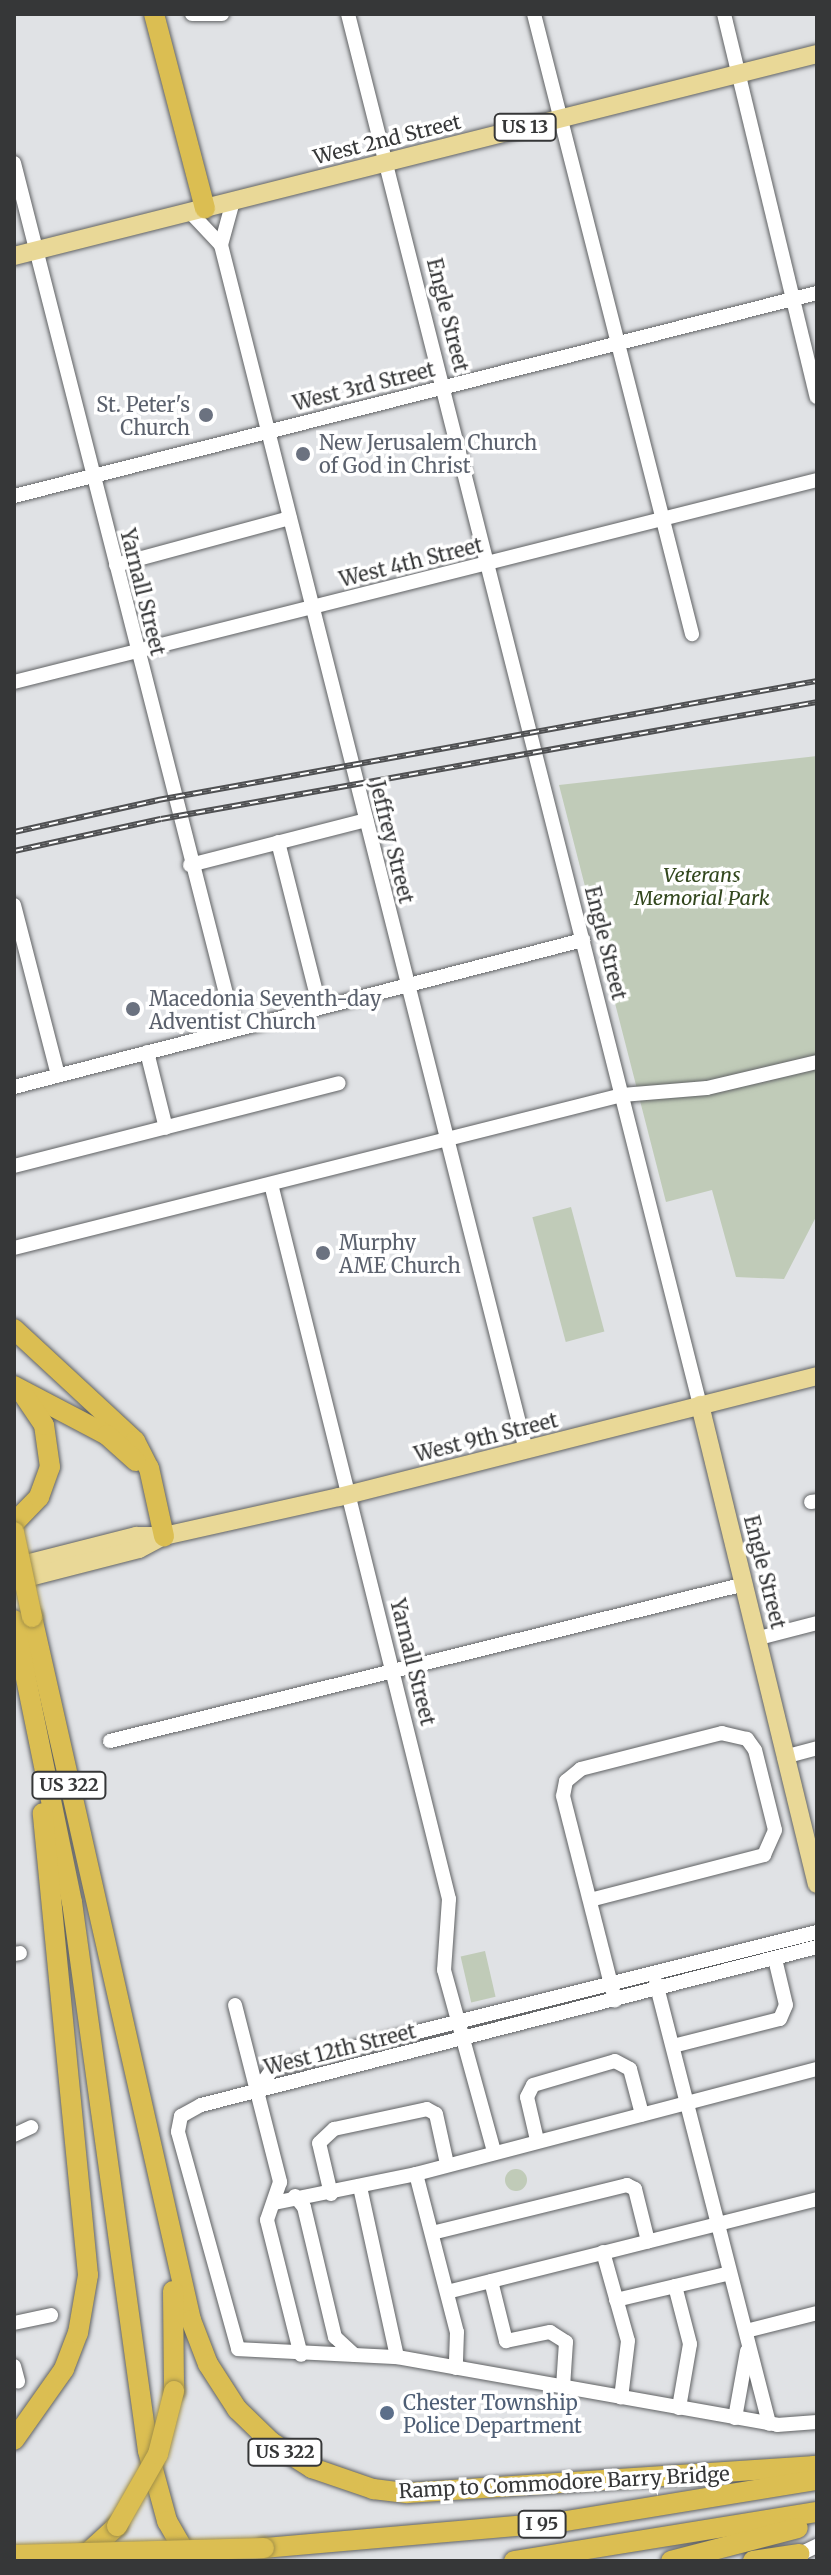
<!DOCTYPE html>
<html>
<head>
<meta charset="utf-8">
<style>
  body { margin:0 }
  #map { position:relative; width:831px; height:2575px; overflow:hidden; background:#e0e2e5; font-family:Merriweather,serif }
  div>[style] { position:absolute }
  .green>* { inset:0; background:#c0cbb8; transform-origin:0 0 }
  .round { border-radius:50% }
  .roads { filter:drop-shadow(0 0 2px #606264) drop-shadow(0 0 2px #606264) }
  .minor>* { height:14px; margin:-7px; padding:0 7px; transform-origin:7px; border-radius:7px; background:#fff }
  .major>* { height:18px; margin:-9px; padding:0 9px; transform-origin:9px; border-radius:9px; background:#e9d897 }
  .highway>* { height:20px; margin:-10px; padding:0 10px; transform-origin:10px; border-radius:10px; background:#dbbe52 }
  .rail>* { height:6px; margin-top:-3px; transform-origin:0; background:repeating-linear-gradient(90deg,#fff 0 9px,#4f5052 0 18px); box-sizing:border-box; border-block:2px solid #4f5052 }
  .bridges { filter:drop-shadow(0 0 2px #a18f49) drop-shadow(0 0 2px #a18f49) }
  .highway-bridge>* { height:20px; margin:-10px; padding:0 10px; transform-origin:10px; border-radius:10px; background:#dbbe52 }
  .dots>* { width:22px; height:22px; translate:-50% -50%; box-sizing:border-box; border:4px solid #fff; border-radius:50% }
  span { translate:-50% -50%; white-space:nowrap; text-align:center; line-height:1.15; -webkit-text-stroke:7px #fff; paint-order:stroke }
  .shield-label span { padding:2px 6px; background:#fff; border:2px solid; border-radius:6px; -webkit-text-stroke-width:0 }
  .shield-label { font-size:18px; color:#363738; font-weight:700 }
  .street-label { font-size:20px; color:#363738 }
  .worship-label { font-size:20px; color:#5b616d }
  .right { translate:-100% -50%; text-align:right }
  .left { translate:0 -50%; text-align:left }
  .park-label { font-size:20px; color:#32471d; font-style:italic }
  .service-label { font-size:20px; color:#4e5e75 }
  .frame { position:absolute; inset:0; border:16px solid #363738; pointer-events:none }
</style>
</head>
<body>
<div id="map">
  <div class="green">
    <i style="clip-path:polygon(817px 756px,817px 1215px,784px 1279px,736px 1277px,712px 1190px,666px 1202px,559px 785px)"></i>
    <i style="left:571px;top:1207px;width:129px;height:40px;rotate:75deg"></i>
    <i style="left:485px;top:1951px;width:47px;height:25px;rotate:77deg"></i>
    <i class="round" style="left:505px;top:2169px;width:22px;height:22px"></i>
  </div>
  <div class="roads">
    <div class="minor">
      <i style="left:192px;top:14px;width:30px"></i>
      <i style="left:348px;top:14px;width:1435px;rotate:75.8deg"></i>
      <i style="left:534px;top:14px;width:640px;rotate:75.7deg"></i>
      <i style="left:724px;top:14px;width:394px;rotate:76.4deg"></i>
      <i style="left:14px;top:163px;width:894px;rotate:75.68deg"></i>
      <i style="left:190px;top:212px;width:45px;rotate:46.8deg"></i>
      <i style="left:221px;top:245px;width:1243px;rotate:75.8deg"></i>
      <i style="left:221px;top:245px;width:46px;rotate:-74.7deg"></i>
      <i style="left:14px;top:496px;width:828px;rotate:-14.19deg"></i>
      <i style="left:116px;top:565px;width:180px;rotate:-15.1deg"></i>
      <i style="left:14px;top:682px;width:828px;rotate:-14.12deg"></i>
      <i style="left:278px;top:842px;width:171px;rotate:75.8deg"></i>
      <i style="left:190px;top:865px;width:182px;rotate:-14.3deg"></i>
      <i style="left:14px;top:905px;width:176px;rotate:75.5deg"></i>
      <i style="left:147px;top:1052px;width:78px;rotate:76deg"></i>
      <i style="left:14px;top:1087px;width:588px;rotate:-14.49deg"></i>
      <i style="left:14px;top:1166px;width:335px;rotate:-14.3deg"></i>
      <i style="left:271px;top:1184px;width:737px;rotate:76.02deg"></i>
      <i style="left:449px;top:1899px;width:71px;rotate:94deg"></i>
      <i style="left:444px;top:1970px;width:189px;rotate:74.6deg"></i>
      <i style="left:14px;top:1248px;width:627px;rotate:-14.12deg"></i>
      <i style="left:622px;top:1095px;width:85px;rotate:-4.7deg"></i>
      <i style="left:707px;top:1088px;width:113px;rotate:-13.3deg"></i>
      <i style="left:811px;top:1502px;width:6px;rotate:-9deg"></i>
      <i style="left:759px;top:1638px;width:60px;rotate:-14.5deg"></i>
      <i style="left:110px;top:1741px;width:654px;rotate:-13.89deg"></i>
      <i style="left:784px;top:1757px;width:34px;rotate:-15deg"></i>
      <i style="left:590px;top:1900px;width:180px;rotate:-14.5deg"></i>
      <i style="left:764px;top:1855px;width:27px;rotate:-66deg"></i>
      <i style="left:775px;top:1830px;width:82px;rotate:-104deg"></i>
      <i style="left:755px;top:1750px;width:14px;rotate:-126deg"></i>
      <i style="left:747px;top:1739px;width:26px;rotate:-167deg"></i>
      <i style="left:722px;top:1733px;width:146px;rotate:165.7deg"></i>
      <i style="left:581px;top:1769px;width:19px;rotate:141deg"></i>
      <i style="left:566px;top:1781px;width:15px;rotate:101deg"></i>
      <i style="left:563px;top:1796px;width:211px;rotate:75.7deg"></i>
      <i style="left:817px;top:1947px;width:636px;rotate:165.61deg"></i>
      <i style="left:201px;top:2105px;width:23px;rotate:151deg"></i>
      <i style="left:181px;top:2116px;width:16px;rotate:101deg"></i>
      <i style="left:178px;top:2132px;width:225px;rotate:74.5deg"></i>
      <i style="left:238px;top:2349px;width:159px;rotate:2.9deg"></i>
      <i style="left:397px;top:2357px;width:386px;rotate:10.1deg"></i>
      <i style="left:777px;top:2425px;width:40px;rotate:-4.3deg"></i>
      <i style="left:14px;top:1954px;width:6px;rotate:-9deg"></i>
      <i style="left:656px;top:1983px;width:455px;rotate:75.6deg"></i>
      <i style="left:235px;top:2005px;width:183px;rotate:75.7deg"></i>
      <i style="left:280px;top:2182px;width:40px;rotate:108.9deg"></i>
      <i style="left:267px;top:2220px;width:139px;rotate:75.9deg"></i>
      <i style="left:673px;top:2046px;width:110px;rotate:-14.2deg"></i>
      <i style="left:780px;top:2019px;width:15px;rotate:-67deg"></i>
      <i style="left:786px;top:2005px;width:47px;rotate:-103.4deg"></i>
      <i style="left:257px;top:2091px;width:28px;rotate:-55deg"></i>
      <i style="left:273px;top:2068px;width:561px;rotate:-14.04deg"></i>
      <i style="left:14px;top:2135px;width:19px;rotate:-25deg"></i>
      <i style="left:537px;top:2140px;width:44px;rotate:-103.1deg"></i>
      <i style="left:527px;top:2097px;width:13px;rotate:-63deg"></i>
      <i style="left:533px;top:2085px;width:85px;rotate:-16.3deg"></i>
      <i style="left:615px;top:2061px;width:17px;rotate:28deg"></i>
      <i style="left:630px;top:2069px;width:47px;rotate:75.1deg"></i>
      <i style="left:416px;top:2174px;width:163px;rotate:75.5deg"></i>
      <i style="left:457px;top:2332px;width:36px;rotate:92deg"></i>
      <i style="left:360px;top:2187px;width:174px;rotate:77.7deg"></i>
      <i style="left:331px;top:2194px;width:52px;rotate:-103.2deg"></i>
      <i style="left:319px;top:2143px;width:21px;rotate:-43deg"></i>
      <i style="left:334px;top:2129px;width:95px;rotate:-12.1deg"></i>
      <i style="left:427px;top:2109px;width:10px;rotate:29deg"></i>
      <i style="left:436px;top:2114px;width:51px;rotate:77.6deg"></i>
      <i style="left:295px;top:2196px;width:14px;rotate:51deg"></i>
      <i style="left:304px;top:2207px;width:134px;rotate:76.6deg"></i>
      <i style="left:335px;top:2337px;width:26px;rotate:43deg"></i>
      <i style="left:274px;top:2203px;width:145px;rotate:-11.5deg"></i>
      <i style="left:416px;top:2174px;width:415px;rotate:-14.7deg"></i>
      <i style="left:432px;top:2233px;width:201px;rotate:-13.8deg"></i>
      <i style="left:627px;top:2185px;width:9px;rotate:27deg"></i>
      <i style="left:635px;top:2189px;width:54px;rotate:76deg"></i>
      <i style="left:603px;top:2252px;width:92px;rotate:74.3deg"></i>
      <i style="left:628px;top:2341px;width:57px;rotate:97deg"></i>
      <i style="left:491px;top:2281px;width:62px;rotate:76deg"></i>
      <i style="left:506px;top:2341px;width:45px;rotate:-11.6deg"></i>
      <i style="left:550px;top:2332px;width:19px;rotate:32deg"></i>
      <i style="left:566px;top:2342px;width:45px;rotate:93.8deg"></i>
      <i style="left:675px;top:2286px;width:60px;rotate:75.5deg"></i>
      <i style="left:690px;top:2344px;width:65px;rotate:99.8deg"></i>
      <i style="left:447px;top:2292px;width:382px;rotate:-14.1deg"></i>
      <i style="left:616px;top:2300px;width:117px;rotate:-13.3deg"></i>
      <i style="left:14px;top:2323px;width:38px;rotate:-12deg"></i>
      <i style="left:746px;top:2331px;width:73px;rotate:-14.2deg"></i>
      <i style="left:14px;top:2366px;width:16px;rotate:75deg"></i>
      <i style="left:735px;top:2418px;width:68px;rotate:-79.8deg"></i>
      <i style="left:792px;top:2558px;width:28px;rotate:-26deg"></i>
    </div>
    <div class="major">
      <i style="left:14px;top:256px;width:828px;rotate:-14.12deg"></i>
      <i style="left:700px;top:1405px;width:493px;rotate:76.3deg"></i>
      <i style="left:14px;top:1567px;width:126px;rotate:-14.3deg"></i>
      <i style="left:136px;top:1536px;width:28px"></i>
      <i style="left:164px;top:1536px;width:179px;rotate:-12.6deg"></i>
      <i style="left:339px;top:1497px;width:493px;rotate:-14.2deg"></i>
      <i style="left:14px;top:1581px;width:129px;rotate:-14.4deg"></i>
      <i style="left:139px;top:1549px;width:26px;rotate:-28deg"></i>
    </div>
    <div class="highway">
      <i style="left:154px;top:14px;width:201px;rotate:75.3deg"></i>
      <i style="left:14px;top:1329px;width:165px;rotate:42.8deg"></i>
      <i style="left:135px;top:1441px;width:30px;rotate:63deg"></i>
      <i style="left:149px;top:1468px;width:70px;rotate:77.6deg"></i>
      <i style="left:14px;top:1386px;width:105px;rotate:27.8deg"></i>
      <i style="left:107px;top:1435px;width:39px;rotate:42deg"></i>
      <i style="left:14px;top:1523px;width:36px;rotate:-46deg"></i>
      <i style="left:39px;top:1497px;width:32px;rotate:-70deg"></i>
      <i style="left:50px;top:1467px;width:42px;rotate:-98.1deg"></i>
      <i style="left:44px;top:1425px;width:36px;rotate:-124deg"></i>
      <i style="left:32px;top:1617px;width:721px;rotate:77.26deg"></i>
      <i style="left:191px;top:2320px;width:47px;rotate:68.9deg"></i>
      <i style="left:208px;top:2364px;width:54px;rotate:57.2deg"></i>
      <i style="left:237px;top:2409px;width:47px;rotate:44.1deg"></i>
      <i style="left:271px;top:2442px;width:49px;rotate:32.4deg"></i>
      <i style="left:312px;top:2468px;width:65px;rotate:19deg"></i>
      <i style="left:373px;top:2489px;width:34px;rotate:7deg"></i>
      <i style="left:407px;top:2493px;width:411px;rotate:-3.8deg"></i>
      <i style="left:14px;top:1620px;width:288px;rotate:78.4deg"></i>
      <i style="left:72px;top:1902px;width:554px;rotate:82.12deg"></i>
      <i style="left:148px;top:2451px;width:73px;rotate:74.8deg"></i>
      <i style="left:167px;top:2521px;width:46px;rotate:60.1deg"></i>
      <i style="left:173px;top:2291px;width:100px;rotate:89.4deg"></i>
      <i style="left:14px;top:2440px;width:87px;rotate:-54.8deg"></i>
      <i style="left:64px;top:2369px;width:39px;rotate:-69deg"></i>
      <i style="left:78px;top:2333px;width:59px;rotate:-80.2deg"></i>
      <i style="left:88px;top:2275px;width:464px;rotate:-95.6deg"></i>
      <i style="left:264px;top:2548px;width:297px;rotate:-5deg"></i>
      <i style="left:560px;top:2522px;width:260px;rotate:-9.3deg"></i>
      <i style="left:81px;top:2559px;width:49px;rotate:-42.5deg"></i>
      <i style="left:514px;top:2561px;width:307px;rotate:-9.2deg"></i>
      <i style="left:671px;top:2561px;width:131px;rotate:-14.6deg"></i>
      <i style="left:753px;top:2561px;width:47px;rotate:-8.7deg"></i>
    </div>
  </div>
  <div class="rail">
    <i style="left:14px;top:832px;width:148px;rotate:-12.5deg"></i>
    <i style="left:158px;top:800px;width:670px;rotate:-10.24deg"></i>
    <i style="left:14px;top:851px;width:150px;rotate:-12.3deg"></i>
    <i style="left:161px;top:819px;width:666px;rotate:-10.11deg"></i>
  </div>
  <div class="bridges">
    <div class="highway-bridge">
      <i style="left:14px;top:1532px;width:87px;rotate:78deg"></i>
      <i style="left:117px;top:2526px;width:83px;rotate:-60.3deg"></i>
      <i style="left:158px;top:2454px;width:65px;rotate:-75.7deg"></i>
      <i style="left:14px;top:2555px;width:250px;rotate:-1.6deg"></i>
    </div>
  </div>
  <div class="dots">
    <i style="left:206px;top:415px;background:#6b7280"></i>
    <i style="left:303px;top:454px;background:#6b7280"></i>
    <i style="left:133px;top:1009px;background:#6b7280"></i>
    <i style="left:323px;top:1253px;background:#6b7280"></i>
    <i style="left:387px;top:2413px;background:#5c6f8a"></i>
  </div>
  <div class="shield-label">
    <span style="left:525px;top:127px">US 13</span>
    <span style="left:69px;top:1785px">US 322</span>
    <span style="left:285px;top:2452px">US 322</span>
    <span style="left:542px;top:2524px">I 95</span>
  </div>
  <div class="street-label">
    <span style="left:387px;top:139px;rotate:-14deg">West 2nd Street</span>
    <span style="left:448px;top:315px;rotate:76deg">Engle Street</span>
    <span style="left:364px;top:386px;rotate:-14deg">West 3rd Street</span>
    <span style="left:411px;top:562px;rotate:-14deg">West 4th Street</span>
    <span style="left:143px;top:592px;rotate:76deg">Yarnall Street</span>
    <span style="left:392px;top:842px;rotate:76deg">Jeffrey Street</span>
    <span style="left:606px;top:943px;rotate:76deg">Engle Street</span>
    <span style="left:486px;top:1437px;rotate:-14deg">West 9th Street</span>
    <span style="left:765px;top:1572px;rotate:76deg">Engle Street</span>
    <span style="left:413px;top:1662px;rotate:76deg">Yarnall Street</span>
    <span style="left:340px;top:2049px;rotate:-14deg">West 12th Street</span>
    <span style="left:564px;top:2482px;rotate:-3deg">Ramp to Commodore Barry Bridge</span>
  </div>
  <div class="worship-label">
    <span class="right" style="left:190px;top:416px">St. Peter's<br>Church</span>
    <span class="left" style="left:319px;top:454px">New Jerusalem Church<br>of God in Christ</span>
    <span class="left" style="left:149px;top:1010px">Macedonia Seventh-day<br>Adventist Church</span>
    <span class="left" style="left:339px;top:1254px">Murphy<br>AME Church</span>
  </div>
  <div class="park-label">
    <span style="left:702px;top:886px">Veterans<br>Memorial Park</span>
  </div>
  <div class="service-label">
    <span class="left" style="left:403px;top:2414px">Chester Township<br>Police Department</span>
  </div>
  <div class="frame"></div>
</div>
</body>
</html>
